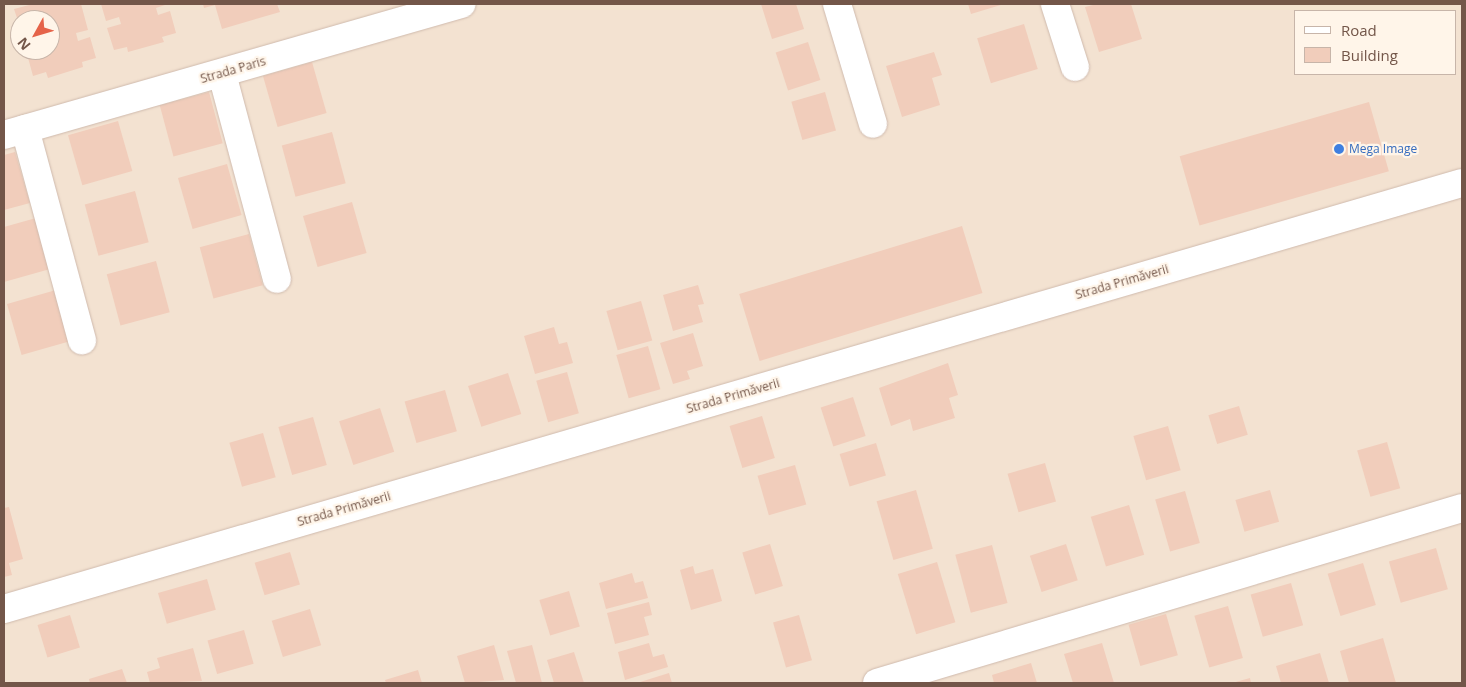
<!DOCTYPE html>
<html>
<head>
<meta charset="utf-8">
<style>
  body { margin:0 }
  #map { position:relative; width:1466px; height:687px; overflow:hidden; background:#fcf1e3; font-family:"Open Sans",sans-serif }
  div>[style] { position:absolute }
  .residential>* { inset:0; background:#f3e2d1 }
  .building>* { inset:0; background:#f1cdbb; transform-origin:0 0 }
  .roads { filter:drop-shadow(0 0 1px #cfbaad) drop-shadow(0 0 1px #cfbaad) }
  .minor>* { height:28px; margin:-14px; padding:0 14px; transform-origin:14px; border-radius:14px; background:#fff }
  .dots>* { width:14px; height:14px; translate:-50% -50%; box-sizing:border-box; border:2px solid #fff5e9; border-radius:50% }
  span { translate:-50% -50%; white-space:nowrap; text-align:center; line-height:1.15; -webkit-text-stroke:4.5px #fff5e9; paint-order:stroke }
  .street-label { font-size:12px; color:#735649 }
  .shop-label { font-size:12px; color:#366cbe }
  .left { translate:0 -50%; text-align:left }
  .frame { position:absolute; inset:0; border:5px solid #735649; pointer-events:none }
  .legend { position:absolute; left:1294px; top:10px; width:162px; height:65px; box-sizing:border-box; background:#fff5e9; border:1px solid #c7b5a9; margin:0; padding:6px 9px; list-style:none; font-size:15px; color:#735649 }
  .legend li { display:flex; align-items:center; gap:10px; height:25px }
  .legend b { width:25px; border:1px solid #c7b5a9 }
  .north { position:absolute; left:10px; top:10px; width:50px; height:50px; box-sizing:border-box; background:#fff5e9; border:1px solid #c7b5a9; border-radius:50%; rotate:231deg; font-size:14px; font-weight:700; line-height:20px; text-align:center; color:#735649 }
  .north::after { content:''; display:block; margin:auto; width:18px; height:22px; background:#e56349; clip-path:polygon(50% 0,100% 100%,50% 72%,0 100%) }
</style>
</head>
<body>
<div id="map">
  <div class="residential">
    <i style="clip-path:polygon(evenodd,4px 4px,1462px 4px,1462px 683px,4px 683px,4px 4px,1295px 11px,1455px 11px,1455px 74px,1295px 74px,1295px 11px,4px 4px,20px 20px,50px 20px,50px 50px,20px 50px,20px 20px)"></i>
  </div>
  <div class="building">
    <i style="clip-path:polygon(33px 4px,81px 4px,88px 30px,76px 33px,78px 41px,90px 37px,96px 58px,82px 62px,83px 67px,48px 78px,46px 72px,33px 76px,27px 54px,50px 50px,50px 20px,20px 20px,20px 27px,14px 9px)"></i>
    <i style="clip-path:polygon(101px 4px,168px 4px,156px 8px,158px 15px,170px 11px,176px 33px,162px 37px,164px 42px,128px 52px,127px 47px,114px 50px,107px 28px,121px 24px,119px 17px,106px 21px)"></i>
    <i style="clip-path:polygon(203px 4px,277px 4px,280px 12px,222px 29px,215px 5px,204px 8px)"></i>
    <i style="clip-path:polygon(761px 4px,796px 4px,804px 29px,772px 39px)"></i>
    <i style="clip-path:polygon(968px 4px,1004px 4px,971px 14px)"></i>
    <i style="clip-path:polygon(1097px 4px,1131px 4px,1142px 39px,1099px 52px,1085px 7px)"></i>
    <i style="left:1024px;top:24px;width:47px;height:49px;rotate:73deg"></i>
    <i style="left:808px;top:42px;width:40px;height:34px;rotate:72deg"></i>
    <i style="clip-path:polygon(934px 52px,942px 75px,932px 78px,940px 105px,902px 117px,886px 66px)"></i>
    <i style="left:312px;top:62px;width:53px;height:51px;rotate:74deg"></i>
    <i style="left:209px;top:92px;width:53px;height:51px;rotate:75deg"></i>
    <i style="left:825px;top:92px;width:40px;height:35px;rotate:74deg"></i>
    <i style="left:1369px;top:102px;width:72px;height:197px;rotate:74deg"></i>
    <i style="left:118px;top:121px;width:52px;height:52px;rotate:74deg"></i>
    <i style="left:332px;top:132px;width:53px;height:52px;rotate:75deg"></i>
    <i style="clip-path:polygon(15px 152px,30px 203px,4px 210px,4px 155px)"></i>
    <i style="left:227px;top:164px;width:53px;height:51px;rotate:74deg"></i>
    <i style="left:135px;top:191px;width:53px;height:52px;rotate:75deg"></i>
    <i style="left:352px;top:202px;width:53px;height:51px;rotate:74deg"></i>
    <i style="clip-path:polygon(36px 218px,50px 269px,4px 282px,4px 227px)"></i>
    <i style="left:962px;top:226px;width:70px;height:233px;rotate:73deg"></i>
    <i style="left:249px;top:234px;width:53px;height:51px;rotate:75deg"></i>
    <i style="left:156px;top:261px;width:53px;height:51px;rotate:75deg"></i>
    <i style="clip-path:polygon(698px 285px,704px 304px,698px 305px,703px 322px,673px 331px,663px 295px)"></i>
    <i style="left:56px;top:290px;width:53px;height:51px;rotate:74deg"></i>
    <i style="left:641px;top:301px;width:41px;height:36px;rotate:74deg"></i>
    <i style="clip-path:polygon(554px 327px,559px 344px,567px 342px,573px 363px,535px 374px,524px 336px)"></i>
    <i style="clip-path:polygon(693px 333px,703px 366px,687px 371px,690px 379px,673px 384px,660px 343px)"></i>
    <i style="left:648px;top:346px;width:45px;height:33px;rotate:74deg"></i>
    <i style="clip-path:polygon(948px 363px,958px 395px,949px 398px,955px 418px,913px 431px,910px 419px,891px 426px,879px 388px)"></i>
    <i style="left:567px;top:372px;width:43px;height:32px;rotate:74deg"></i>
    <i style="left:508px;top:373px;width:43px;height:42px;rotate:72deg"></i>
    <i style="left:445px;top:390px;width:43px;height:42px;rotate:74deg"></i>
    <i style="left:853px;top:397px;width:41px;height:34px;rotate:72deg"></i>
    <i style="left:1239px;top:406px;width:30px;height:32px;rotate:73deg"></i>
    <i style="left:380px;top:408px;width:46px;height:43px;rotate:72deg"></i>
    <i style="left:762px;top:416px;width:44px;height:34px;rotate:73deg"></i>
    <i style="left:313px;top:417px;width:50px;height:36px;rotate:74deg"></i>
    <i style="left:1168px;top:426px;width:46px;height:36px;rotate:74deg"></i>
    <i style="left:263px;top:433px;width:46px;height:35px;rotate:74deg"></i>
    <i style="left:1387px;top:442px;width:48px;height:31px;rotate:74deg"></i>
    <i style="left:876px;top:443px;width:34px;height:38px;rotate:73deg"></i>
    <i style="left:1045px;top:463px;width:40px;height:39px;rotate:74deg"></i>
    <i style="left:795px;top:465px;width:41px;height:39px;rotate:74deg"></i>
    <i style="left:916px;top:490px;width:61px;height:41px;rotate:74deg"></i>
    <i style="left:1270px;top:490px;width:33px;height:36px;rotate:74deg"></i>
    <i style="left:1185px;top:491px;width:54px;height:31px;rotate:74deg"></i>
    <i style="left:1129px;top:505px;width:52px;height:40px;rotate:73deg"></i>
    <i style="clip-path:polygon(9px 507px,23px 559px,9px 563px,12px 575px,4px 577px,4px 508px)"></i>
    <i style="left:770px;top:544px;width:44px;height:29px;rotate:73deg"></i>
    <i style="left:1066px;top:544px;width:38px;height:38px;rotate:72deg"></i>
    <i style="left:992px;top:545px;width:60px;height:38px;rotate:75deg"></i>
    <i style="left:1436px;top:548px;width:43px;height:49px;rotate:74deg"></i>
    <i style="left:290px;top:552px;width:34px;height:37px;rotate:73deg"></i>
    <i style="left:937px;top:562px;width:63px;height:41px;rotate:73deg"></i>
    <i style="left:1363px;top:563px;width:44px;height:37px;rotate:73deg"></i>
    <i style="clip-path:polygon(693px 566px,695px 574px,713px 569px,722px 601px,691px 610px,680px 570px)"></i>
    <i style="clip-path:polygon(632px 573px,635px 583px,643px 581px,648px 598px,606px 609px,599px 583px)"></i>
    <i style="left:207px;top:579px;width:32px;height:51px;rotate:74deg"></i>
    <i style="left:1291px;top:583px;width:44px;height:42px;rotate:74deg"></i>
    <i style="left:569px;top:591px;width:37px;height:31px;rotate:73deg"></i>
    <i style="clip-path:polygon(649px 602px,652px 615px,644px 617px,649px 635px,615px 644px,607px 613px)"></i>
    <i style="left:1228px;top:606px;width:54px;height:35px;rotate:74deg"></i>
    <i style="left:310px;top:609px;width:38px;height:40px;rotate:73deg"></i>
    <i style="left:1166px;top:614px;width:43px;height:39px;rotate:74deg"></i>
    <i style="left:70px;top:615px;width:34px;height:34px;rotate:73deg"></i>
    <i style="left:799px;top:615px;width:47px;height:27px;rotate:74deg"></i>
    <i style="left:244px;top:630px;width:35px;height:38px;rotate:74deg"></i>
    <i style="clip-path:polygon(1383px 638px,1396px 683px,1349px 683px,1340px 651px)"></i>
    <i style="clip-path:polygon(649px 643px,653px 657px,664px 654px,668px 667px,625px 680px,618px 652px)"></i>
    <i style="clip-path:polygon(1102px 643px,1114px 683px,1073px 683px,1064px 654px)"></i>
    <i style="clip-path:polygon(494px 645px,504px 680px,465px 683px,457px 656px)"></i>
    <i style="clip-path:polygon(532px 645px,542px 683px,516px 683px,507px 651px)"></i>
    <i style="clip-path:polygon(193px 648px,202px 681px,150px 683px,147px 672px,160px 668px,157px 658px)"></i>
    <i style="clip-path:polygon(574px 652px,584px 683px,554px 683px,547px 660px)"></i>
    <i style="clip-path:polygon(1320px 653px,1329px 683px,1281px 683px,1276px 666px)"></i>
    <i style="clip-path:polygon(1031px 663px,1037px 683px,994px 683px,992px 675px)"></i>
    <i style="clip-path:polygon(122px 669px,127px 683px,90px 683px,89px 679px)"></i>
    <i style="clip-path:polygon(418px 670px,422px 683px,386px 683px,385px 680px)"></i>
    <i style="clip-path:polygon(669px 673px,672px 683px,637px 683px)"></i>
    <i style="clip-path:polygon(1250px 678px,1251px 683px,1232px 683px)"></i>
  </div>
  <div class="roads">
    <div class="minor">
      <i style="left:837px;top:4px;width:125px;rotate:73.3deg"></i>
      <i style="left:1055px;top:4px;width:66px;rotate:72.4deg"></i>
      <i style="left:222px;top:74px;width:212px;rotate:75deg"></i>
      <i style="left:25px;top:129px;width:219px;rotate:74.9deg"></i>
      <i style="left:4px;top:135px;width:476px;rotate:-16deg"></i>
      <i style="left:4px;top:609px;width:1519px;rotate:-16.29deg"></i>
      <i style="left:877px;top:683px;width:611px;rotate:-16.65deg"></i>
    </div>
  </div>
  <div class="dots">
    <i style="left:1339px;top:149px;background:#3f7fe0"></i>
  </div>
  <div class="street-label">
    <span style="left:233px;top:70px;rotate:-16deg">Strada Paris</span>
    <span style="left:1122px;top:282px;rotate:-16deg">Strada Primăverii</span>
    <span style="left:733px;top:396px;rotate:-16deg">Strada Primăverii</span>
    <span style="left:344px;top:509px;rotate:-16deg">Strada Primăverii</span>
  </div>
  <div class="shop-label">
    <span class="left" style="left:1349px;top:149px">Mega Image</span>
  </div>
  <div class="frame"></div>
  <ul class="legend">
  <li><b style="height:6px;background:#fff"></b>Road</li>
  <li><b style="height:14px;background:#f1cdbb"></b>Building</li>
  </ul>
  <div class="north">N</div>
</div>
</body>
</html>
